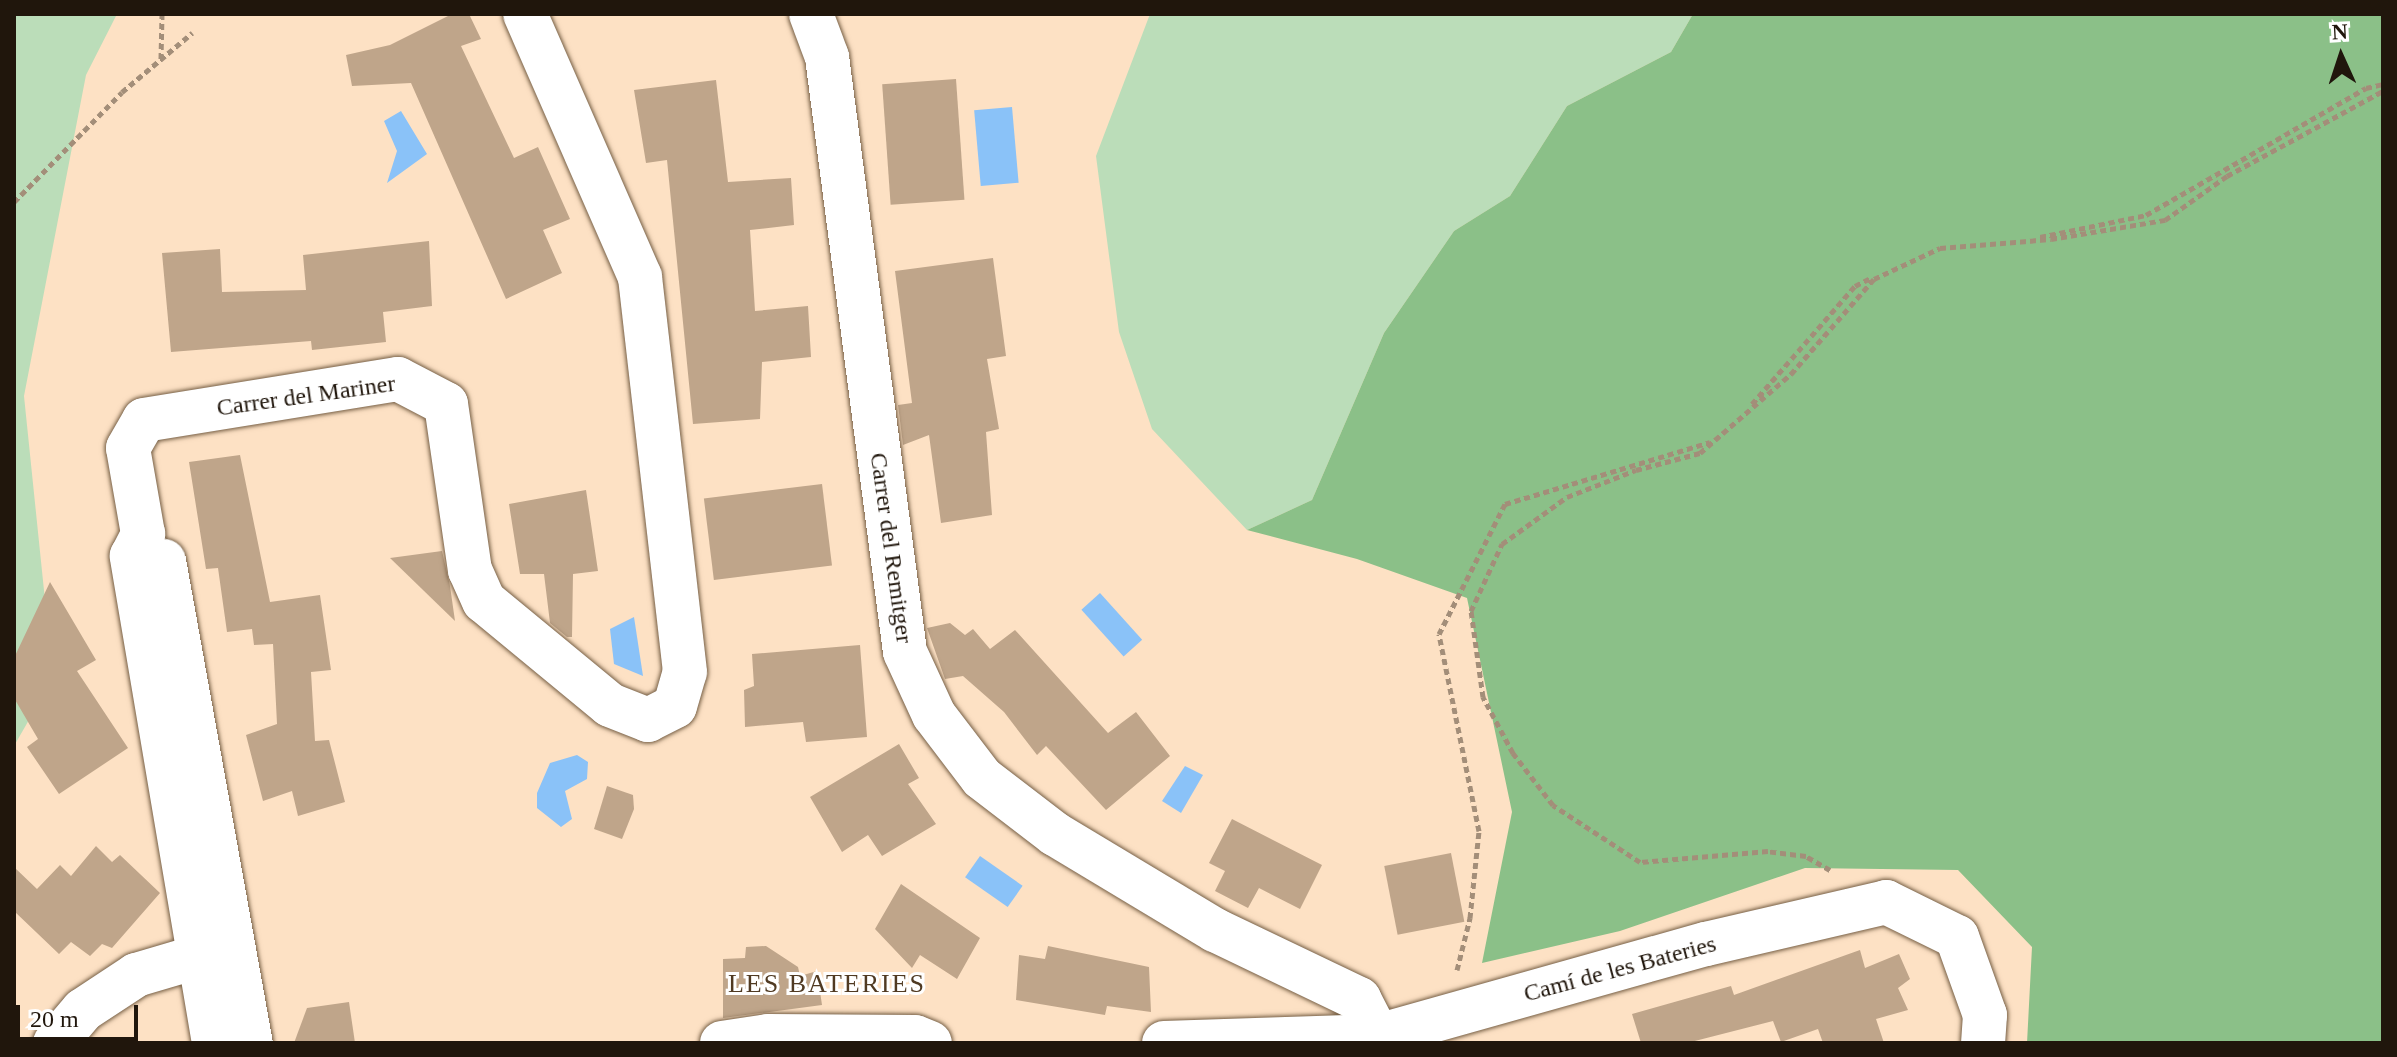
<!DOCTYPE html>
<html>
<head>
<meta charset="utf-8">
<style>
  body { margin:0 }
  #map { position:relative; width:2397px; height:1057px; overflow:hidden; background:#fde1c4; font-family:"Times New Roman",serif }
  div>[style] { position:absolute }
  .green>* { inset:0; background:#bbddb9 }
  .forest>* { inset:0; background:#8bc088 }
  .water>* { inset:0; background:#8ac2f8; transform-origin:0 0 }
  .building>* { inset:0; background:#bfa58a; transform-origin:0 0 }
  .path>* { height:5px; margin-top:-2.5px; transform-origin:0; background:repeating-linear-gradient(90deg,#a38e79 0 6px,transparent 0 10px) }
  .roads { filter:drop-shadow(0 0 2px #765f45) drop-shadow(0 0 2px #765f45) }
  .minor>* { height:44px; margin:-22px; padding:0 22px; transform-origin:22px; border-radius:22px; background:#fff }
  span { translate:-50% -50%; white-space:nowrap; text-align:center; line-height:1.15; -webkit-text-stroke:6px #fff; paint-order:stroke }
  .street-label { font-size:24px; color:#20160c }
  .neighbourhood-label { font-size:26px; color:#503a22; letter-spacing:2px }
  .frame { position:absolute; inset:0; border:16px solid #20160c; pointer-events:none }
  .north { position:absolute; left:2301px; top:16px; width:80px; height:80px; -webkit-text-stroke:6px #fff; paint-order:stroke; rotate:357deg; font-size:22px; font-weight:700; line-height:32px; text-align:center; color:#20160c }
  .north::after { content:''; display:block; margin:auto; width:28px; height:36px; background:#20160c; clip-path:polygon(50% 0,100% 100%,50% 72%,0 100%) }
  .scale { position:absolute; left:16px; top:1005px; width:122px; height:36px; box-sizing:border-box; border:4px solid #20160c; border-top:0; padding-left:10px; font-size:24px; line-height:28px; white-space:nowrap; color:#20160c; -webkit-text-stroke:6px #fff; paint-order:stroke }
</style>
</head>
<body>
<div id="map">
  <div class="green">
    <i style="clip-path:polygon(14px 14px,117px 14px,86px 75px,24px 396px,53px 678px,14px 746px)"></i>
    <i style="clip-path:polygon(1150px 14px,1693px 14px,1671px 52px,1567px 106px,1510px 196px,1454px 231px,1384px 333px,1312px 500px,1247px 530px,1152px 429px,1119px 332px,1096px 156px)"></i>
  </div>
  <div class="forest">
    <i style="clip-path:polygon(1693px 14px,2383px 14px,2383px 1043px,2027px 1043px,2032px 947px,1958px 870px,1805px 868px,1620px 931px,1482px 963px,1512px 812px,1467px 598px,1357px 559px,1247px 530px,1312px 500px,1384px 333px,1454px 231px,1510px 196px,1567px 106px,1671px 52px)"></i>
  </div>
  <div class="water">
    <i style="left:1012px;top:107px;width:76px;height:38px;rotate:85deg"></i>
    <i style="clip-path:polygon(401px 111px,427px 154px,387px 183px,397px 151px,384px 121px)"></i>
    <i style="left:1100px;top:593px;width:63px;height:25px;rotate:48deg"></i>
    <i style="clip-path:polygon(634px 617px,643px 676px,614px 664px,610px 629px)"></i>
    <i style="clip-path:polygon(577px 755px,588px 762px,587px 779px,565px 791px,572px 819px,561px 827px,537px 808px,537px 793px,550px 763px)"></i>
    <i style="clip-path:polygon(1185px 766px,1203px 775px,1181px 813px,1162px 801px)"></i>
    <i style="left:980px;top:856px;width:52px;height:26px;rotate:35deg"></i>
  </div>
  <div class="building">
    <i style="clip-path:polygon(452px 14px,469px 14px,481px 39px,461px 46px,514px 158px,538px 147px,570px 219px,543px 230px,562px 273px,506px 299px,411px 83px,352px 86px,346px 55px,390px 45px)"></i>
    <i style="left:956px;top:79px;width:121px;height:74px;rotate:86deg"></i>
    <i style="clip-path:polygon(716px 80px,728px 182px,791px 178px,794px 225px,750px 230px,755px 311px,808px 306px,811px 357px,762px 362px,760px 419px,693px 424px,667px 160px,646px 163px,634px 90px)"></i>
    <i style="clip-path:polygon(429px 241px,432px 306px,383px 312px,386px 342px,312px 350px,311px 341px,171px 352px,162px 253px,220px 249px,222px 292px,306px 290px,303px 255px)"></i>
    <i style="clip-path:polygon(993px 258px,1006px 356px,987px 359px,999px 429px,986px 432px,992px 515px,941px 523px,929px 435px,903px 445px,898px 405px,912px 403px,895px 271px)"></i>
    <i style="clip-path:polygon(240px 455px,270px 602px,320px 595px,331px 670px,311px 672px,315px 741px,329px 740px,345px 802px,298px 816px,292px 791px,263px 801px,246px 735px,277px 724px,273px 644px,254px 645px,252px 629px,227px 632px,218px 568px,206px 569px,189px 462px)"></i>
    <i style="left:822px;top:484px;width:82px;height:119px;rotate:83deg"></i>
    <i style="clip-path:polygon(586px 490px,598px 571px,573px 574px,572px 637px,567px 637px,550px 623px,544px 574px,520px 574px,509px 504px)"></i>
    <i style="clip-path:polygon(442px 551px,450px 586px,455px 621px,390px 558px)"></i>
    <i style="clip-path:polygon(50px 582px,96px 660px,77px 671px,128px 748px,59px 794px,27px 747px,38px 739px,14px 698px,14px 658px)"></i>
    <i style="clip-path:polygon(950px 623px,965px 635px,973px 629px,990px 649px,1015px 630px,1108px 733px,1136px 712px,1170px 756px,1106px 810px,1046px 746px,1037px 755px,1004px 712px,963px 676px,945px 679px,927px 628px)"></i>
    <i style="clip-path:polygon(860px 645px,867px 737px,806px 742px,803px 722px,745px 727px,744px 690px,754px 686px,752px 654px)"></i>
    <i style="clip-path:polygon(899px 744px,919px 778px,908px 784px,936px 824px,882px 856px,868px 835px,842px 852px,810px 797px)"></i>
    <i style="clip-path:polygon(607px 786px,633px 795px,634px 809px,622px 839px,594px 829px)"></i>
    <i style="clip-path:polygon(1232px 819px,1322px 865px,1300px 909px,1259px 888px,1248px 908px,1215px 891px,1225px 871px,1209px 863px)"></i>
    <i style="clip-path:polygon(96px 846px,112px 862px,120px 855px,160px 893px,112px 948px,102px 944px,90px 956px,71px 942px,59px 954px,14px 911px,14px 867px,37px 889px,60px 865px,71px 876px)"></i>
    <i style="left:1451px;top:853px;width:70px;height:68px;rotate:79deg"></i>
    <i style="clip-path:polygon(901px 884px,980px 938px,957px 979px,920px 955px,912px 968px,875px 929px)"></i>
    <i style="clip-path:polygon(766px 946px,798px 967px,800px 976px,817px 971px,822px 1005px,723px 1018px,723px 959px,745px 958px,746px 947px)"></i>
    <i style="clip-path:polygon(1048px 946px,1149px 967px,1151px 1012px,1107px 1006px,1105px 1015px,1016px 1000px,1019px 955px,1045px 959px)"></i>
    <i style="clip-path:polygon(1860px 950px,1865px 968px,1899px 954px,1910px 979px,1898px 988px,1908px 1010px,1876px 1019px,1884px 1043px,1823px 1043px,1818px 1029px,1781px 1042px,1773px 1021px,1687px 1043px,1641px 1043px,1632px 1014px,1731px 986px,1734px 995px)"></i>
    <i style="clip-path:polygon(349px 1002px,355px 1043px,294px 1043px,307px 1008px)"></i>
  </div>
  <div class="path">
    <i style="left:161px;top:59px;width:45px;rotate:-88.7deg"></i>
    <i style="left:14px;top:202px;width:154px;rotate:-45.5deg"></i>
    <i style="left:122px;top:92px;width:92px;rotate:-40.1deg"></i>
    <i style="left:2040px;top:237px;width:108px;rotate:-11.7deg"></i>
    <i style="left:2146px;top:215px;width:254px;rotate:-30deg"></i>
    <i style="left:2366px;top:88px;width:17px;rotate:-13deg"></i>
    <i style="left:1752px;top:404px;width:157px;rotate:-48.9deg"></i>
    <i style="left:1855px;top:286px;width:18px;rotate:-27deg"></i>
    <i style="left:1830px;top:870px;width:28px;rotate:-150deg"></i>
    <i style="left:1806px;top:856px;width:38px;rotate:-173deg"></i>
    <i style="left:1768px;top:851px;width:128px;rotate:175.1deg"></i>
    <i style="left:1640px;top:862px;width:104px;rotate:-146.8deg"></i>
    <i style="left:1553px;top:805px;width:66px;rotate:-127.6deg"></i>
    <i style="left:1513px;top:753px;width:64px;rotate:-118.2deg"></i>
    <i style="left:1483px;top:697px;width:87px;rotate:-97.9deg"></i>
    <i style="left:1471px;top:611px;width:74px;rotate:-65.2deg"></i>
    <i style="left:1502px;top:544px;width:80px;rotate:-35.9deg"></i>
    <i style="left:1567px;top:497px;width:74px;rotate:-21.4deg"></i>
    <i style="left:1636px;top:470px;width:66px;rotate:-14.9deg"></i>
    <i style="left:1700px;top:453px;width:121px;rotate:-41deg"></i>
    <i style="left:1791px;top:374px;width:126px;rotate:-48.9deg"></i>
    <i style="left:1874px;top:279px;width:73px;rotate:-25.2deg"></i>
    <i style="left:1940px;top:248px;width:111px;rotate:-4.6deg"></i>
    <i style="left:2051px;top:239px;width:116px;rotate:-9.5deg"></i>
    <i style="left:2165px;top:220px;width:76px;rotate:-35.4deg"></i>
    <i style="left:2227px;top:176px;width:178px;rotate:-28.6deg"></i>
    <i style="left:1457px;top:970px;width:54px;rotate:-76deg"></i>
    <i style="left:1470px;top:918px;width:87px;rotate:-84.1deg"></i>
    <i style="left:1479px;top:831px;width:201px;rotate:-101.5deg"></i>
    <i style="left:1439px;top:634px;width:146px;rotate:-63.1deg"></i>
    <i style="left:1505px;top:504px;width:214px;rotate:-16.8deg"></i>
  </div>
  <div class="roads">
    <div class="minor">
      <i style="left:811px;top:14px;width:46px;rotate:69.6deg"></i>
      <i style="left:827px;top:57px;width:600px;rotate:82.53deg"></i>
      <i style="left:905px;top:652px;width:69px;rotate:65.3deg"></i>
      <i style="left:934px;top:715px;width:79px;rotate:52.7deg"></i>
      <i style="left:982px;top:778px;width:92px;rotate:37.5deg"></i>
      <i style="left:1055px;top:834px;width:187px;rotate:31deg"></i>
      <i style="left:1215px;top:930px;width:160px;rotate:25.6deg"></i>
      <i style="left:1359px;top:999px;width:42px;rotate:62.8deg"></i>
      <i style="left:164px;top:561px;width:490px;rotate:79.8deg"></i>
      <i style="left:55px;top:1043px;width:43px;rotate:-49.7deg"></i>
      <i style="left:83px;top:1010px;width:64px;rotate:-33.4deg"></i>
      <i style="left:136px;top:975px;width:67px;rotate:-16.5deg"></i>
      <i style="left:214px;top:1043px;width:494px;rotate:-99.6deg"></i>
      <i style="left:132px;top:556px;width:25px;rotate:-63deg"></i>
      <i style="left:143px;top:534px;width:87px;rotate:-99.9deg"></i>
      <i style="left:128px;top:448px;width:32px;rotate:-60deg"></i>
      <i style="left:144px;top:420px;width:257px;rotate:-9.2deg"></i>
      <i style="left:398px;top:379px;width:54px;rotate:27.5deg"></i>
      <i style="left:446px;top:404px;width:168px;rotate:81.8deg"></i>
      <i style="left:470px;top:570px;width:34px;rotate:66deg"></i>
      <i style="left:484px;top:601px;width:163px;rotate:39.5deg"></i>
      <i style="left:610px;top:705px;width:41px;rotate:21.5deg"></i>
      <i style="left:648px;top:720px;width:30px;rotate:-27deg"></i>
      <i style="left:675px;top:706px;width:35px;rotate:-74deg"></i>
      <i style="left:685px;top:672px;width:398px;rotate:-96.5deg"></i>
      <i style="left:640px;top:277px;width:287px;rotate:-113.6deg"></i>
      <i style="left:722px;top:1043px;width:47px;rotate:-8.7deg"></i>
      <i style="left:768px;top:1036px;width:147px;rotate:0.4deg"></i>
      <i style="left:915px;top:1037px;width:16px;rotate:22deg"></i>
      <i style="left:1164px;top:1043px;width:214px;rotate:-1.9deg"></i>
      <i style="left:1378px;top:1036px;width:341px;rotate:-15.7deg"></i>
      <i style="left:1706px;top:944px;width:185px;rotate:-13.1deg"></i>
      <i style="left:1886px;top:902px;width:79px;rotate:26.2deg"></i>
      <i style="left:1957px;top:937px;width:83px;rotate:70.3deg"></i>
      <i style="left:1985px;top:1015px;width:28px;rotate:94deg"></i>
    </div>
  </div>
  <div class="street-label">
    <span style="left:306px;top:396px;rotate:-8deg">Carrer del Mariner</span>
    <span style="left:891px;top:548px;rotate:82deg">Carrer del Remitger</span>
    <span style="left:1620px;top:969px;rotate:-15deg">Camí de les Bateries</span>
  </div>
  <div class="neighbourhood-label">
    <span style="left:827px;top:984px">LES BATERIES</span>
  </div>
  <div class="frame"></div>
  <div class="north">N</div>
  <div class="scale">20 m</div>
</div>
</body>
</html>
